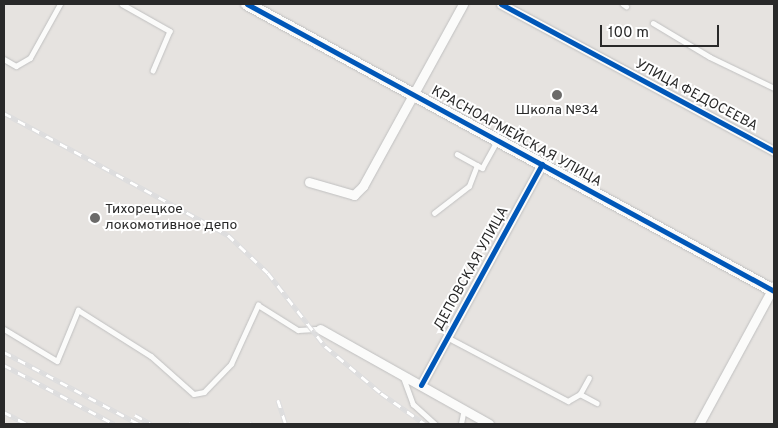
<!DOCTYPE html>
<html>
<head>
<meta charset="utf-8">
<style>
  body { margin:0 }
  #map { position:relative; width:778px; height:428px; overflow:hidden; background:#e6e3e0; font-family:Overpass,sans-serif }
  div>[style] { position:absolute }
  .roads { filter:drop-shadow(0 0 1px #c0c0c0) drop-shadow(0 0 1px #c0c0c0) }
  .lane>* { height:4.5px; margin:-2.25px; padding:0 2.25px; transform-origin:2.25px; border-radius:2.25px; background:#fbfbfa }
  .street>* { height:9px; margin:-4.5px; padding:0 4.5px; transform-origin:4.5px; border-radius:4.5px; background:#fbfbfa }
  .secondary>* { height:12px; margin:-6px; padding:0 6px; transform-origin:6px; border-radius:6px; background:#fbfbfa }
  .rail>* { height:4.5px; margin-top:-2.25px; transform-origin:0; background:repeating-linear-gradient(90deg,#fff 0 8px,#ddddde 0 16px); box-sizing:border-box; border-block:1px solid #ddddde }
  .cycleway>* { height:5px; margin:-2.5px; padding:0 2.5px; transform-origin:2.5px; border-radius:2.5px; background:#0057b8 }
  .dots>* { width:14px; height:14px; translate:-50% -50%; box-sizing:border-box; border:2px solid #fff; border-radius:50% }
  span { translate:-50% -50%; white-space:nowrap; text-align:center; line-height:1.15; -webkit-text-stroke:4px #fff; paint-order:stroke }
  .street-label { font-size:14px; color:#292929 }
  .poi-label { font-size:14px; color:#292929 }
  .left { translate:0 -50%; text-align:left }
  .frame { position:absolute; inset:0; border:5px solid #292929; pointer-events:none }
  .scale { position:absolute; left:600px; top:25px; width:119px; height:22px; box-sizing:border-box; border:2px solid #292929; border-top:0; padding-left:6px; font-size:15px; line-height:18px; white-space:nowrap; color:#292929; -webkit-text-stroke:4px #fff; paint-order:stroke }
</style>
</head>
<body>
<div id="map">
  <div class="roads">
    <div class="lane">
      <i style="left:122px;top:4px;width:55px;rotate:29.4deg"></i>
      <i style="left:170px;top:31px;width:43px;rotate:113deg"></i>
      <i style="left:623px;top:4px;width:4px;rotate:34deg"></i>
      <i style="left:653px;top:23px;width:66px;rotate:30.8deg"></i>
      <i style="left:710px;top:57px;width:71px;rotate:25.8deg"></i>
      <i style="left:4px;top:59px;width:14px;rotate:30deg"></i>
      <i style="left:16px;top:66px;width:16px;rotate:-30deg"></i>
      <i style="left:30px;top:58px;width:62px;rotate:-60.9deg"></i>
      <i style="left:457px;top:154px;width:29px;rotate:29deg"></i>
      <i style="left:482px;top:168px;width:31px;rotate:-61deg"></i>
      <i style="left:434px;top:213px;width:44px;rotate:-37.6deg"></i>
      <i style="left:469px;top:186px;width:22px;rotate:-69deg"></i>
      <i style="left:4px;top:329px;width:62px;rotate:31.1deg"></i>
      <i style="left:57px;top:361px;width:55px;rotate:-67.6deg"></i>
      <i style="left:78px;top:310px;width:86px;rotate:32.2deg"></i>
      <i style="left:151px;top:356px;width:57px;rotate:41.5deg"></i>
      <i style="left:194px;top:394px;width:10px;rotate:-11deg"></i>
      <i style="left:204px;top:392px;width:39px;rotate:-46deg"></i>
      <i style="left:231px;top:364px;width:65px;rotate:-65.4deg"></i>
      <i style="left:258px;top:305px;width:47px;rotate:32deg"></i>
      <i style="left:298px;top:330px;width:22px;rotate:-3deg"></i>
      <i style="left:447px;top:337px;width:137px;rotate:27.9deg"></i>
      <i style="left:568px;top:401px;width:14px;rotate:-30deg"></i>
      <i style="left:580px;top:394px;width:19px;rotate:28deg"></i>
      <i style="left:403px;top:376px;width:30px;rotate:70deg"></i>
      <i style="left:413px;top:404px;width:30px;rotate:42deg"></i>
      <i style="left:580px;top:394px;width:18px;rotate:-61deg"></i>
      <i style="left:461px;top:424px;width:15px;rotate:-79deg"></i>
    </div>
    <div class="street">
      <i style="left:501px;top:4px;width:310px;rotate:28.3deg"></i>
      <i style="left:309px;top:182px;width:47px;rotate:16.1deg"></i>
      <i style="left:354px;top:195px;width:13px;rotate:-45deg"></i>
      <i style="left:363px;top:186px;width:208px;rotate:-61.2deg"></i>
      <i style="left:320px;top:329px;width:194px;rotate:29.3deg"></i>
      <i style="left:421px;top:385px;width:252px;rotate:-61.3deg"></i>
      <i style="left:699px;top:424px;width:157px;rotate:-61.5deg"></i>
    </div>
    <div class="secondary">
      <i style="left:247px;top:4px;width:600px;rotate:28.57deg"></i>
    </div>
  </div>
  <div class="rail">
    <i style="left:4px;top:113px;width:255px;rotate:28.6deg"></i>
    <i style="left:228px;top:235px;width:55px;rotate:43.5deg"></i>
    <i style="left:268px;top:273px;width:93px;rotate:52deg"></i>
    <i style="left:325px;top:346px;width:73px;rotate:40deg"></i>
    <i style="left:381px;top:393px;width:54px;rotate:35.2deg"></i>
    <i style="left:4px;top:352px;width:153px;rotate:28.1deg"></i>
    <i style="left:4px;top:365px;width:125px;rotate:28.2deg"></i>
    <i style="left:278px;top:400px;width:25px;rotate:72deg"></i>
    <i style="left:4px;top:412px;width:26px;rotate:28deg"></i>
    <i style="left:135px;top:415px;width:18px;rotate:29deg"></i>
    <i style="left:189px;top:423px;width:2px;rotate:27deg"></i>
    <i style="left:250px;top:423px;width:2px;rotate:27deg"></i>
  </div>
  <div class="cycleway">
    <i style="left:247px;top:4px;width:600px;rotate:28.57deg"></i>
    <i style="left:501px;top:4px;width:310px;rotate:28.3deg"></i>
    <i style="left:421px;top:385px;width:252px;rotate:-61.3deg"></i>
  </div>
  <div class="dots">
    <i style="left:557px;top:95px;background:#6b6a69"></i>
    <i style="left:95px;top:218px;background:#6b6a69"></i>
  </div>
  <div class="street-label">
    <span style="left:696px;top:96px;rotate:28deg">УЛИЦА ФЕДОСЕЕВА</span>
    <span style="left:516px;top:137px;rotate:29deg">КРАСНОАРМЕЙСКАЯ УЛИЦА</span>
    <span style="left:472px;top:269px;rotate:-61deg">ДЕПОВСКАЯ УЛИЦА</span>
  </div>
  <div class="poi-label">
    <span style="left:557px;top:111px">Школа №34</span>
    <span class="left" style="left:105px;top:218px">Тихорецкое<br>локомотивное депо</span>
  </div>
  <div class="frame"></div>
  <div class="scale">100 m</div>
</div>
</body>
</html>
